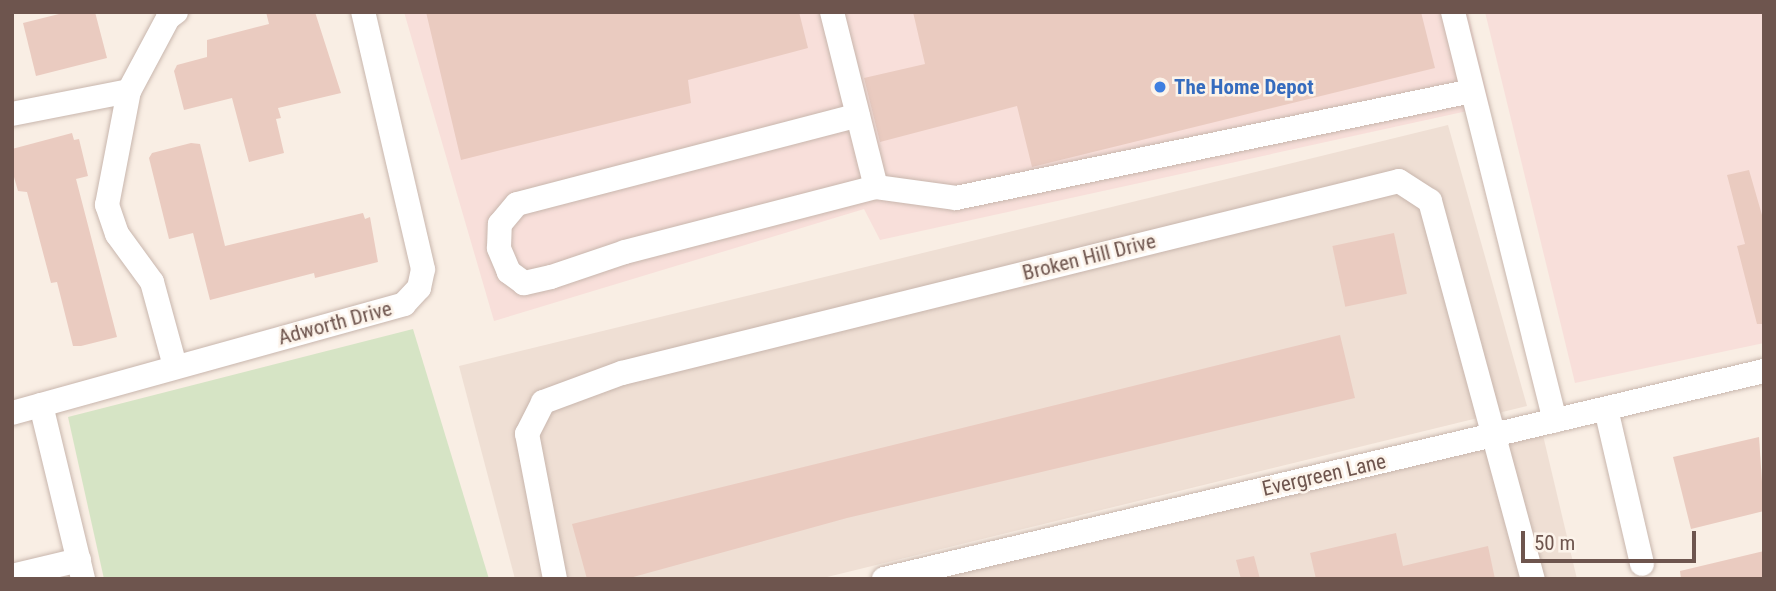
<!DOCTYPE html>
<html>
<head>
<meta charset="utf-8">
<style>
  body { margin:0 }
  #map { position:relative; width:1776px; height:591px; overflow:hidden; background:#f9eee4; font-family:"Roboto Condensed",sans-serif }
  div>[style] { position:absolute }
  .residential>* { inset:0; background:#efdfd4 }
  .commercial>* { inset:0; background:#f8dfda }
  .green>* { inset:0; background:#d6e4c5 }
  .building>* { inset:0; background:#eacbc0; transform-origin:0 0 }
  .roads { filter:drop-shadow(0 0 2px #c8b6ad) drop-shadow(0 0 2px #c8b6ad) }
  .minor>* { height:24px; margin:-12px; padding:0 12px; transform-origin:12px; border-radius:12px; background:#fff }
  .dots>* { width:19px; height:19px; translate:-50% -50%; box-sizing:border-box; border:4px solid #fcf3ea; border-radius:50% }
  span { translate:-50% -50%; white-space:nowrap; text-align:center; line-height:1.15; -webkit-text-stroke:5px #fcf3ea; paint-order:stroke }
  .shop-label { font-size:21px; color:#366cbe; font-weight:700 }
  .left { translate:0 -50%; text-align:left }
  .street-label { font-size:21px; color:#6e554e }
  .frame { position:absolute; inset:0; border:14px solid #6e554e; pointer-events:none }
  .scale { position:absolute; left:1521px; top:531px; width:175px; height:32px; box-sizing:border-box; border:4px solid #6e554e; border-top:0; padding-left:9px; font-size:21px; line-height:24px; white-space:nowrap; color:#6e554e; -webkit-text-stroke:5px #fcf3ea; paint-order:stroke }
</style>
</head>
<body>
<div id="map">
  <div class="residential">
    <i style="clip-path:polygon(1448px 125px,1527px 406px,819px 579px,515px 579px,459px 366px)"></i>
    <i style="clip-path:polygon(1542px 431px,1577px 579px,920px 579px)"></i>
  </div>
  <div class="commercial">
    <i style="clip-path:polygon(404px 12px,1468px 12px,1490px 106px,880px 240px,864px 209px,494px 321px)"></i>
    <i style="clip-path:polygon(1485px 12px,1764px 12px,1764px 343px,1575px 383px)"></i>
  </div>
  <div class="green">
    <i style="clip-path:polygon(413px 329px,489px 579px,104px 579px,68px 417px)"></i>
  </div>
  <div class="building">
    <i style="clip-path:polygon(67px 12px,95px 12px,107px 58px,36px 76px,23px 23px)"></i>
    <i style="clip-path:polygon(266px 12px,315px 12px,341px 93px,278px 108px,281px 118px,276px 119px,284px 153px,249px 162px,232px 98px,184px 110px,174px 71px,177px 65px,207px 57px,207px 40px,269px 24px)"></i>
    <i style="clip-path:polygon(426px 12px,799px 12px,808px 48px,688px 80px,691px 103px,461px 160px)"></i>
    <i style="clip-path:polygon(913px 12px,1421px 12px,1435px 68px,1032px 167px,1017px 106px,880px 142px,864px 78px,925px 64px)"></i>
    <i style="clip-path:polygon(72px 133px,74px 140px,79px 139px,88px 176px,76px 179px,117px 337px,81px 346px,73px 346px,57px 282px,51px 283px,27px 192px,18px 191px,12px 170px,12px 149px)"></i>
    <i style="clip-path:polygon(191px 143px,200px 144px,225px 246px,363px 213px,365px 219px,370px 217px,378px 262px,315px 278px,314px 273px,210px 300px,193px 233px,169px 239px,149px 158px,152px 153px)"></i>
    <i style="clip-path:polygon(1749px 170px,1764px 222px,1764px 324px,1757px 324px,1737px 246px,1745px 244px,1727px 175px)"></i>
    <i style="left:1394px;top:233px;width:62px;height:63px;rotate:78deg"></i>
    <i style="clip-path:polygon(1340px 335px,1355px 398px,847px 518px,626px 579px,587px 579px,572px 524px)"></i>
    <i style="clip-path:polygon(1759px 437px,1764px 511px,1691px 529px,1673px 457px)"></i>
    <i style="clip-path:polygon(1396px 533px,1403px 566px,1488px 546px,1495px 579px,1316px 579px,1310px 553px)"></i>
    <i style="clip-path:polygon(1764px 551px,1764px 579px,1681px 579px,1680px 571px)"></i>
    <i style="clip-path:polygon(1254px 556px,1260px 579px,1241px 579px,1236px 560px)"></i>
  </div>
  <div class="roads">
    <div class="minor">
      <i style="left:832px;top:12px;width:180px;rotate:75.9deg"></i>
      <i style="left:876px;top:187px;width:259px;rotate:165.5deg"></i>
      <i style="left:625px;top:252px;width:78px;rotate:161.3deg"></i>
      <i style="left:551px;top:277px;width:28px;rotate:167deg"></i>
      <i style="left:524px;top:283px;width:19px;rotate:-144deg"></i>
      <i style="left:509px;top:272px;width:26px;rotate:-113deg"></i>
      <i style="left:499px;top:248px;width:24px;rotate:-88deg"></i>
      <i style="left:500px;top:224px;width:26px;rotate:-50deg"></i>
      <i style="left:517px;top:204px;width:352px;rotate:-14.6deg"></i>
      <i style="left:1453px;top:12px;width:421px;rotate:76deg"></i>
      <i style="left:12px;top:114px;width:119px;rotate:-11.1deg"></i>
      <i style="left:876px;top:187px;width:81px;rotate:7.8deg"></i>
      <i style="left:956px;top:198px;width:527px;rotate:-11.72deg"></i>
      <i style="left:175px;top:366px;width:87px;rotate:-105.3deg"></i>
      <i style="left:152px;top:282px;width:59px;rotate:-126.1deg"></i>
      <i style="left:117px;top:234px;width:31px;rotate:-109deg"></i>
      <i style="left:107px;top:205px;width:116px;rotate:-79.1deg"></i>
      <i style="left:129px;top:91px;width:83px;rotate:-61.9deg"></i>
      <i style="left:168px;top:18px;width:10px;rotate:-37deg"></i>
      <i style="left:41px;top:405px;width:179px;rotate:76.4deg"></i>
      <i style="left:1606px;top:409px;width:159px;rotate:76.9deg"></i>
      <i style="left:12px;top:413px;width:407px;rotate:-15.5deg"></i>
      <i style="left:404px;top:304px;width:22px;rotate:-47deg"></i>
      <i style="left:419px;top:288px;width:19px;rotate:-78deg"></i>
      <i style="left:423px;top:269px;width:264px;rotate:-103.1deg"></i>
      <i style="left:12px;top:576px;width:69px;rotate:-13.4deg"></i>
      <i style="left:555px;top:579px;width:148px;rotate:-100.9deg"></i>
      <i style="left:527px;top:434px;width:36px;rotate:-63deg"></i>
      <i style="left:543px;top:402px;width:84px;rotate:-20.2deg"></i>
      <i style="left:622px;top:373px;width:800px;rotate:-13.88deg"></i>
      <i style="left:1399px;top:181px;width:37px;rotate:33deg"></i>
      <i style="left:1430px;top:201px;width:392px;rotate:74.8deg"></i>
      <i style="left:884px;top:579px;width:904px;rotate:-13.3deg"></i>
    </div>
  </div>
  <div class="dots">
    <i style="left:1160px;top:87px;background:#3f7fe0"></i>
  </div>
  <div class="shop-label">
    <span class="left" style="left:1174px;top:87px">The Home Depot</span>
  </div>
  <div class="street-label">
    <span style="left:1089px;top:257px;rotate:-14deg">Broken Hill Drive</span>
    <span style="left:335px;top:323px;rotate:-15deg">Adworth Drive</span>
    <span style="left:1324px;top:475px;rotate:-13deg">Evergreen Lane</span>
  </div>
  <div class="frame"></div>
  <div class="scale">50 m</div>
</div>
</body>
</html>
